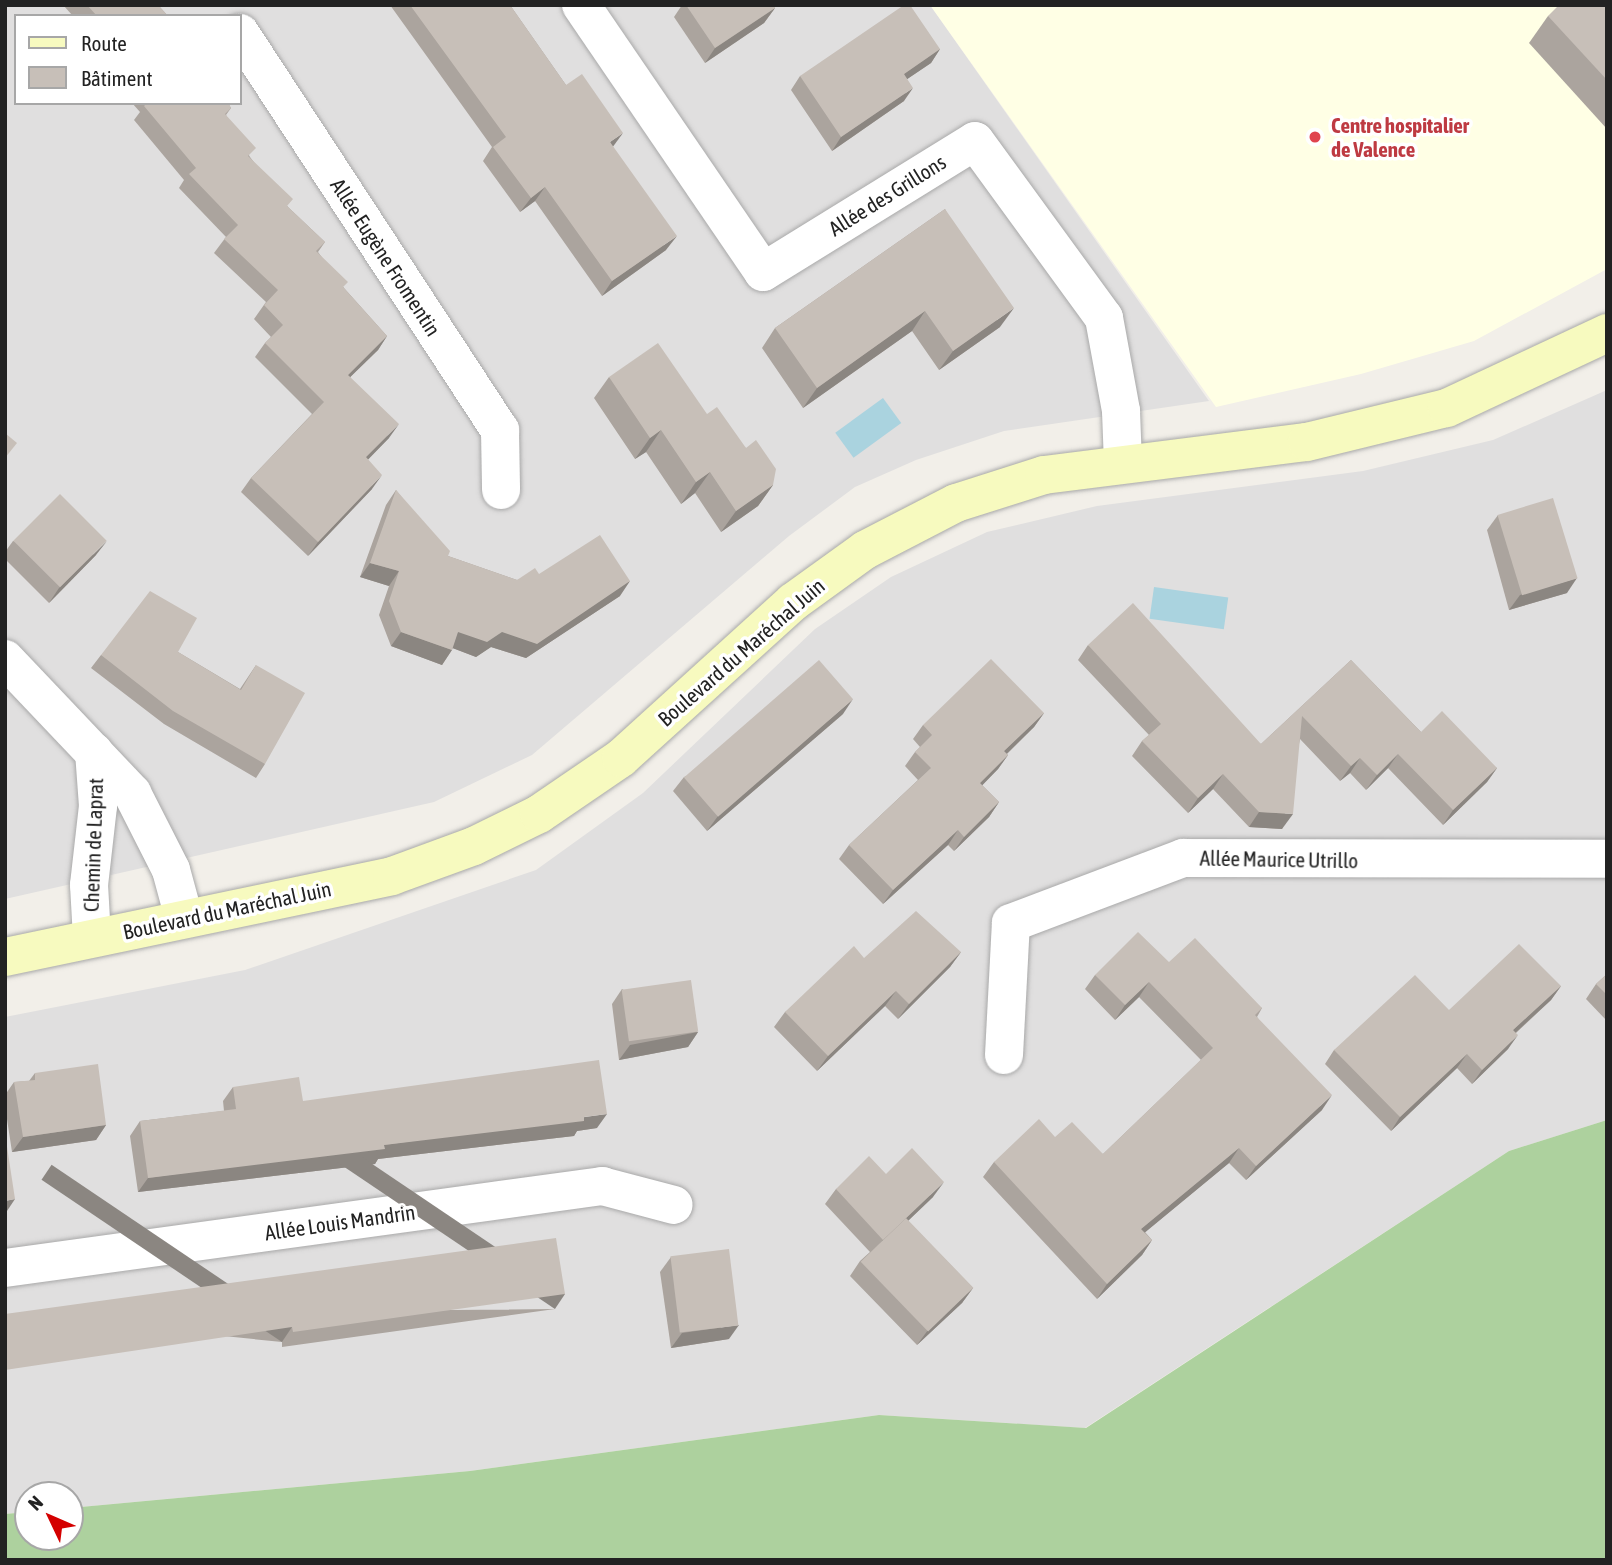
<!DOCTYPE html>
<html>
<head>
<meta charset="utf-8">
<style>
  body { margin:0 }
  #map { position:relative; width:1612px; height:1565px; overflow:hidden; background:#f2efe9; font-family:"Asap Condensed",sans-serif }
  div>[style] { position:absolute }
  .residential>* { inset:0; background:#e0dfdf }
  .education>* { inset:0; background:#ffffe5 }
  .forest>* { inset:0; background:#add19e }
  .water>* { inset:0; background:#aad3df; transform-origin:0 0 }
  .roads { filter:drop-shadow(0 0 2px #a9a9a9) drop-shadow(0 0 2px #a9a9a9) }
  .street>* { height:38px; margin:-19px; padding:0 19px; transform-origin:19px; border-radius:19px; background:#fff }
  .secondary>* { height:38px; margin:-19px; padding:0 19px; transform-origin:19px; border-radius:19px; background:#f7fabf }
  .wall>* { inset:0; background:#aba49e }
  .shaded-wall>* { inset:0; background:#8b8681; transform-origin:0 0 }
  .building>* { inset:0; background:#c7bfb8; transform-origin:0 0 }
  .dots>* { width:19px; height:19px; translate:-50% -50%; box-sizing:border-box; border:4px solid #fff; border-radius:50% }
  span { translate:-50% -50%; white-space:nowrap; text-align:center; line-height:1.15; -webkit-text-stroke:7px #fff; paint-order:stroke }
  .health-label { font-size:21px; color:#be3a42; font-weight:700 }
  .left { translate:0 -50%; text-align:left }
  .street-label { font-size:21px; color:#222 }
  .frame { position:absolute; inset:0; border:7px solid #222; pointer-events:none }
  .legend { position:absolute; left:14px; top:14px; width:228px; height:91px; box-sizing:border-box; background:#fff; border:2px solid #a7a7a7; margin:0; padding:9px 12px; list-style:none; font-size:21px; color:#222 }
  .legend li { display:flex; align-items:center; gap:14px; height:35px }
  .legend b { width:35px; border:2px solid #a7a7a7 }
  .north { position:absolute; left:14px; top:1481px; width:70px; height:70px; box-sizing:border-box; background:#fff; border:2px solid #a7a7a7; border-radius:50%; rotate:314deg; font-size:19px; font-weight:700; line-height:28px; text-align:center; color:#222 }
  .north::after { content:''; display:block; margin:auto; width:24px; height:32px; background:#d40000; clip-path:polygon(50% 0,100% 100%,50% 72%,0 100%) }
</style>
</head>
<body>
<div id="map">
  <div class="residential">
    <i style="clip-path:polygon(evenodd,5px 5px,930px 5px,1209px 401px,1004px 431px,916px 460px,855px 487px,789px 536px,532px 755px,434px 802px,5px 899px,5px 5px,16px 16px,240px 16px,240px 103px,16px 103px,16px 16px)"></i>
    <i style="clip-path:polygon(1607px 390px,1607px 1120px,1509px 1151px,1085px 1428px,879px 1415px,470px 1471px,70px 1508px,70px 1495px,28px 1495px,28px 1512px,5px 1514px,5px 1017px,245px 970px,536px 870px,643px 793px,815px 629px,891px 577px,987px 532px,1097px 506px,1363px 471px,1493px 440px)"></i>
  </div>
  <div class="education">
    <i style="clip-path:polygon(930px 5px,1607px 5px,1607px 269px,1474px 341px,1361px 374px,1216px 407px)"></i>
  </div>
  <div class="forest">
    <i style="clip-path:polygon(1607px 1120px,1607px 1560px,5px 1560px,5px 1514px,28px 1512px,28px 1537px,70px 1537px,70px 1508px,470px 1471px,879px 1415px,1086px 1428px,1509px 1151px)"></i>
  </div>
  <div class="water">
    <i style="left:883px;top:398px;width:31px;height:59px;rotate:54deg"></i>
    <i style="left:1154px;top:587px;width:75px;height:32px;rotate:8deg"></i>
  </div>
  <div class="roads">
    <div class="street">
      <i style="left:581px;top:5px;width:323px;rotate:55.7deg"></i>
      <i style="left:763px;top:272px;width:249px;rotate:-31.7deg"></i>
      <i style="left:975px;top:141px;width:219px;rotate:53.9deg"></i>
      <i style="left:1104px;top:318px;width:95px;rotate:79.6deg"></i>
      <i style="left:1121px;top:411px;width:52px;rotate:87.8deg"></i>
      <i style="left:240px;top:33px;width:475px;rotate:56.8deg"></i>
      <i style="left:500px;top:430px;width:60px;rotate:89deg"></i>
      <i style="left:5px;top:659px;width:185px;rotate:46.5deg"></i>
      <i style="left:132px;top:793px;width:86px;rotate:63.1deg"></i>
      <i style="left:171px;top:870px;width:50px;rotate:74.8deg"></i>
      <i style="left:92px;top:938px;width:53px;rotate:-93.2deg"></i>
      <i style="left:89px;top:885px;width:80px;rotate:-83.5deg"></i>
      <i style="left:98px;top:806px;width:54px;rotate:-94.2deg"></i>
      <i style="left:1004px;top:1055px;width:132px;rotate:-87deg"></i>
      <i style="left:1011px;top:923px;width:184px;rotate:-20.7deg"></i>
      <i style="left:1183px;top:858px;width:424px;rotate:0.1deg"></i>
      <i style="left:5px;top:1268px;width:603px;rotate:-7.82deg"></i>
      <i style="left:602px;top:1186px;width:74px;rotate:14.8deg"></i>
    </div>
    <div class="secondary">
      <i style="left:5px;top:957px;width:395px;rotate:-11.8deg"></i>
      <i style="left:392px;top:876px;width:87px;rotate:-20.1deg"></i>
      <i style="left:474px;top:846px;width:72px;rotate:-26.2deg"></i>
      <i style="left:539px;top:814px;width:99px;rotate:-34.3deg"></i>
      <i style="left:621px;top:758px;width:232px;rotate:-42.2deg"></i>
      <i style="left:793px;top:602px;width:89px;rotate:-35.8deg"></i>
      <i style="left:865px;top:550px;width:102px;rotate:-27.3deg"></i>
      <i style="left:956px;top:503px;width:92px;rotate:-17.7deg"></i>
      <i style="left:1044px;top:475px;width:265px;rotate:-7.2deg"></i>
      <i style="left:1307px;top:442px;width:144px;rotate:-13.7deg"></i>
      <i style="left:1447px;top:408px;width:177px;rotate:-25.1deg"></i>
    </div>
  </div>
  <div class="wall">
    <i style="clip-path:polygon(63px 5px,158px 5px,168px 16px,73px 16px)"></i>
    <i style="clip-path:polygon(390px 5px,510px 5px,566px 85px,613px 147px,666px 250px,602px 296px,535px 201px,520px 212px,483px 161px,492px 147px)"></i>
    <i style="clip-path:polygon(682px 5px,773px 5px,775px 8px,764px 23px,705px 63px,674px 17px)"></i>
    <i style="clip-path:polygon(1607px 5px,1607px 129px,1529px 43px,1548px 16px)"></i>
    <i style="clip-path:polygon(940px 49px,931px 63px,907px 79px,904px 101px,832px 151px,791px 90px,800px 76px)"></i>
    <i style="clip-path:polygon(132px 103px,228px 103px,231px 108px,226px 115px,250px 157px,288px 207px,325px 242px,318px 252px,344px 288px,387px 336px,378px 350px,350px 377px,389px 438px,368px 459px,372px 489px,308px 556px,241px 492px,251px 478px,312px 414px,255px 357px,265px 343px,271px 337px,254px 319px,266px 302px,214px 253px,226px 237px,179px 188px,184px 180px,134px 120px,140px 112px)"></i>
    <i style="clip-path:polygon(945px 209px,1000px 327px,939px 370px,912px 331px,803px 408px,762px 348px,775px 328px)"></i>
    <i style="clip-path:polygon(609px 377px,746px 448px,773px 485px,758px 506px,721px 532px,695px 493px,681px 504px,646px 452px,635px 459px,594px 398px)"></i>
    <i style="clip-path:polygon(396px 490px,448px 556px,517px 580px,539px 574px,620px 596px,526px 658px,491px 647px,476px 657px,453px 648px,442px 665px,391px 646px,379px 615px,389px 586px,360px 577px,386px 505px)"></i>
    <i style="clip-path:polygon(1498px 515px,1567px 593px,1509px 610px,1487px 530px)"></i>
    <i style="clip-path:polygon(13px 541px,96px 555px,49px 603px,5px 559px,5px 552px)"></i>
    <i style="clip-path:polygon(1088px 645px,1261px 744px,1351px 660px,1421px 732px,1497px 768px,1487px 782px,1443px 825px,1388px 768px,1366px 790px,1350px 773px,1340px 781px,1300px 739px,1282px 829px,1249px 827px,1213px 789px,1188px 813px,1132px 756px,1142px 741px,1149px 735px,1078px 660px)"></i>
    <i style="clip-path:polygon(178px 652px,240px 689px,256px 665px,265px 764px,256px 778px,164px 724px,91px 668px,101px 655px)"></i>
    <i style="clip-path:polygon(1044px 713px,1034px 727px,1007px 754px,1008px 755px,998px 769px,982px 785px,999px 802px,989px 817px,954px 851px,948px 845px,883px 904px,839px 859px,849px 845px,918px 780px,905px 766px,915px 752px,920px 747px,913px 739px,923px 725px)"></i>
    <i style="clip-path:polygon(843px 714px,707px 831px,673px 791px,684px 777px)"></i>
    <i style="clip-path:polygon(961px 952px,950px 967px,898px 1019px,885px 1006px,817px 1071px,774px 1027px,785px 1012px,864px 958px)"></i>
    <i style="clip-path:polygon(1169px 962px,1262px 1008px,1257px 1017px,1322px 1110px,1246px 1180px,1229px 1163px,1145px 1232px,1152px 1240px,1142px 1255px,1097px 1299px,983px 1177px,994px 1162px,1055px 1137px,1103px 1154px,1201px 1060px,1139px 997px,1115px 1020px,1085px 989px,1095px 975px)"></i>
    <i style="clip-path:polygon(1607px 974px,1607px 1021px,1586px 999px,1596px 984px)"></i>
    <i style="clip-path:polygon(1561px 986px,1551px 1000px,1516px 1033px,1508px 1049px,1472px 1084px,1457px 1068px,1391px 1131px,1325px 1064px,1334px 1050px,1449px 1010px)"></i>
    <i style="clip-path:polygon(622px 989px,698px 1032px,688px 1047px,619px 1060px,612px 1004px)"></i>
    <i style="clip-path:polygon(35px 1073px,106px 1125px,96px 1140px,12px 1152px,5px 1106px,5px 1095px,14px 1082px,29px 1081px)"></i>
    <i style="clip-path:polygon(233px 1087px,303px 1101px,597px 1128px,577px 1131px,574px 1136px,378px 1159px,375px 1164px,138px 1192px,130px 1136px,140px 1121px,224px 1111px,223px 1101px)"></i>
    <i style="clip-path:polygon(886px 1174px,933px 1197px,908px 1221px,973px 1288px,962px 1303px,917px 1345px,850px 1276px,860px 1261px,870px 1252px,825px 1204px,836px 1189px)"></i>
    <i style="clip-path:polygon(671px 1257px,729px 1339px,671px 1348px,660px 1272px)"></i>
    <i style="clip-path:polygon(555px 1309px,282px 1347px,282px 1342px,5px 1314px)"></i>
  </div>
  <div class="shaded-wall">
    <i style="clip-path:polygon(775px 8px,764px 23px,705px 63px,715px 48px)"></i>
    <i style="clip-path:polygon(940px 49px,931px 63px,894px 88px,904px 74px)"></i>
    <i style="clip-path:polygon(913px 88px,904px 101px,832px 151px,841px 137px)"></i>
    <i style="clip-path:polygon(623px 133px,612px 148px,610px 142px)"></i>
    <i style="clip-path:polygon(545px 187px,535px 201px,520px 212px,531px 198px)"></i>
    <i style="clip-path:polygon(677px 236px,666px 250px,602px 296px,612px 281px)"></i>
    <i style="clip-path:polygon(1014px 308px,1000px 327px,939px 370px,953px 351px)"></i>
    <i style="clip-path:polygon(925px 311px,912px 331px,803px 408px,817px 388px)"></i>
    <i style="clip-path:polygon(387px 336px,378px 350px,338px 389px,348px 375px)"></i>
    <i style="clip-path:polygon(399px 424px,389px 438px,357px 471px,366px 457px)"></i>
    <i style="clip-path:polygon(661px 430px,646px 452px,635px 459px,650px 438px)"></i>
    <i style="clip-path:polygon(710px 472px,695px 493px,681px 504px,696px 482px)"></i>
    <i style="clip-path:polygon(382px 475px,372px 489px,308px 556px,318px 542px)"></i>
    <i style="clip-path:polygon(773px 485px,758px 506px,721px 532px,736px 511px)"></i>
    <i style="clip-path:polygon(107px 541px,96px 555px,49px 603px,59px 588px)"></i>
    <i style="clip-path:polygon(370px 563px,399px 571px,389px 586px,360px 577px)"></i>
    <i style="clip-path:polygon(1577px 578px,1567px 593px,1509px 610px,1520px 595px)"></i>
    <i style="clip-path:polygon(630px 581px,620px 596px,526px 658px,491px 647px,476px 657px,447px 646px,458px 632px,502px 632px)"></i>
    <i style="clip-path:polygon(401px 632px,452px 650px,442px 665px,391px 646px)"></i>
    <i style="clip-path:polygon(853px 699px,843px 714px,707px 831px,718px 816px)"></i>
    <i style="clip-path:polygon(1044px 713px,1034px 727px,994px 766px,1004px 751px)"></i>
    <i style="clip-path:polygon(1398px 754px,1388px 768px,1366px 790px,1377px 775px)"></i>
    <i style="clip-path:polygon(1008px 755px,998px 769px,970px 798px,980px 783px)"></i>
    <i style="clip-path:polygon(1360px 758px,1350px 773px,1340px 781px,1351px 766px)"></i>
    <i style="clip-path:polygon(1497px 768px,1487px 782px,1443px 825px,1453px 810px)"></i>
    <i style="clip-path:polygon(1223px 774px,1213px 789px,1188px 813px,1198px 798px)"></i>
    <i style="clip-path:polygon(999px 802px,989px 817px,954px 851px,964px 837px)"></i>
    <i style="clip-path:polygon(1259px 812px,1293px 814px,1282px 829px,1249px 827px)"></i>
    <i style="clip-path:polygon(958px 830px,948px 845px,883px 904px,893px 890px)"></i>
    <i style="clip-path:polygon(961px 952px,950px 967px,898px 1019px,909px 1004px)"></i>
    <i style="clip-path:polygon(1149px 982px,1139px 997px,1115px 1020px,1125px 1005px)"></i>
    <i style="clip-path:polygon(1561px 986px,1551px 1000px,1503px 1044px,1513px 1030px)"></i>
    <i style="clip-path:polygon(896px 991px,885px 1006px,817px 1071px,828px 1056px)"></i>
    <i style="clip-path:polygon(698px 1032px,688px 1047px,619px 1060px,630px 1045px)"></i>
    <i style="clip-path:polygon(1518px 1035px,1508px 1049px,1472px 1084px,1482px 1070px)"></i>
    <i style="clip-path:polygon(1467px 1054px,1457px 1068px,1391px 1131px,1400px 1117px)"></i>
    <i style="clip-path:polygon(1332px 1095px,1322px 1110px,1246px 1180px,1256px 1166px)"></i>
    <i style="clip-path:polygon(607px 1114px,597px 1128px,577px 1131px,574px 1136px,378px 1159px,375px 1164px,138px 1192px,148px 1178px)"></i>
    <i style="clip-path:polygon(106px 1125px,96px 1140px,12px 1152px,23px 1137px)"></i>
    <i style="clip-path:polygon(1239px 1148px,1229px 1163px,1131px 1244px,1141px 1229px)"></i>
    <i style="clip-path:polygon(944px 1182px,933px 1197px,872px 1255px,883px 1240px)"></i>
    <i style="clip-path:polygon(15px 1199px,5px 1214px,5px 1201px)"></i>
    <i style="clip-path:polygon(1152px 1240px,1142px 1255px,1097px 1299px,1107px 1284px)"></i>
    <i style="clip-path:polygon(973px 1288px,962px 1303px,917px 1345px,928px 1330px)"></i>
    <i style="left:565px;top:1294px;width:18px;height:275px;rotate:124deg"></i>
    <i style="clip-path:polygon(739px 1325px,729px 1339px,671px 1348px,682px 1333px)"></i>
    <i style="left:292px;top:1327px;width:18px;height:290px;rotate:124deg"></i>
  </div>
  <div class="building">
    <i style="clip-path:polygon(87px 5px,158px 5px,168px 16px,97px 16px)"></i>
    <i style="clip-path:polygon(410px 5px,510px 5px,566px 85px,582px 74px,623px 133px,610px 142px,677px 236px,612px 281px,545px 187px,531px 198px,493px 147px,506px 137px)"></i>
    <i style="clip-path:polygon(686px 5px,773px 5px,775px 8px,715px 48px)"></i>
    <i style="clip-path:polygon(904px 5px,910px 5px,940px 49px,904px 74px,913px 88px,841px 137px,800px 76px)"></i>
    <i style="clip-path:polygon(1559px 5px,1607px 5px,1607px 80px,1548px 16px)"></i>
    <i style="clip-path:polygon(147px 103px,228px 103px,231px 108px,225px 114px,256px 148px,248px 156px,293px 199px,287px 206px,325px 242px,316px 251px,348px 282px,343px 287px,387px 336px,348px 375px,399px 424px,366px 457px,382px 475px,318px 542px,251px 478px,324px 402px,265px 343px,283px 325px,264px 305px,278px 290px,224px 239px,238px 225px,189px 174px,196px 168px,144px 106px)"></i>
    <i style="clip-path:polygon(945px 209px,1014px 308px,953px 351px,925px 311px,817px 388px,775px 328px)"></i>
    <i style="clip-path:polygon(658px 343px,707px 414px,717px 407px,746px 448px,756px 440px,776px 469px,773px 485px,736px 511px,710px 472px,696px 482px,661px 430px,650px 438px,609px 377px)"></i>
    <i style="clip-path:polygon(5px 433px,17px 443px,5px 458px)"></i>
    <i style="clip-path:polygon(396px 490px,450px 551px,448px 556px,517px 580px,535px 568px,539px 574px,600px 535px,630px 581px,537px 644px,502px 632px,487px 642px,458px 632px,452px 650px,401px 632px,389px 601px,399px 571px,370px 563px)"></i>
    <i style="left:60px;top:494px;width:66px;height:66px;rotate:45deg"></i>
    <i style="left:1553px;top:498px;width:84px;height:58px;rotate:73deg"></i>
    <i style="clip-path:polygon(150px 591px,197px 618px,178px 652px,241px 690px,256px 665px,305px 693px,265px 764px,173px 711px,101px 655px)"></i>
    <i style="clip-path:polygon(1133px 603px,1261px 744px,1351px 660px,1421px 732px,1442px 711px,1497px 768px,1453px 810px,1398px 754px,1377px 775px,1360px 758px,1351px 766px,1302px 716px,1293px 814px,1259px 812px,1223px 774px,1198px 798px,1142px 741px,1161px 724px,1088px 645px)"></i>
    <i style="clip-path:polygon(991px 659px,1044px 713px,1004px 751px,1008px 755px,980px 783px,999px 802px,964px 837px,958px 830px,893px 890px,849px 845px,931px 768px,915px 752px,932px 735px,923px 725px)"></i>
    <i style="left:819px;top:660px;width:52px;height:179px;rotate:49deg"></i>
    <i style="clip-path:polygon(916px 911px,961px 952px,909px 1004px,896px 991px,828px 1056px,785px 1012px,854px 946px,864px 958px)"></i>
    <i style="clip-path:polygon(1138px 932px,1169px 962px,1195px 938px,1262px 1008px,1255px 1015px,1332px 1095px,1256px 1166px,1239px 1148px,1141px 1229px,1152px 1240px,1107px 1284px,994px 1162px,1039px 1119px,1055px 1137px,1072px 1122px,1103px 1154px,1213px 1048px,1149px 982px,1125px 1005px,1095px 975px)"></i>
    <i style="clip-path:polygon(1519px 944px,1561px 986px,1513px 1030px,1518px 1035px,1482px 1070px,1467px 1054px,1400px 1117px,1334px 1050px,1415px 975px,1449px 1010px)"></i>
    <i style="clip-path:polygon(1607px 974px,1607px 995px,1596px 984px)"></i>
    <i style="left:691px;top:980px;width:52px;height:70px;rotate:82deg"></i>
    <i style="clip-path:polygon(599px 1060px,607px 1114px,584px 1117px,584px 1121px,384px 1145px,385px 1149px,148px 1178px,140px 1121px,236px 1109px,233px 1087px,299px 1077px,303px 1101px)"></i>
    <i style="clip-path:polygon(98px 1064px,106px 1125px,23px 1137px,14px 1082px,35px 1080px,35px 1073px)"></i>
    <i style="clip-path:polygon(5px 1140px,6px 1140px,15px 1199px,5px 1201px)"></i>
    <i style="clip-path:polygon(912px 1148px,944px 1182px,883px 1240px,836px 1189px,869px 1156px,886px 1174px)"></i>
    <i style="left:906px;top:1218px;width:97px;height:63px;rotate:46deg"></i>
    <i style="clip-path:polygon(556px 1238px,565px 1294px,293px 1332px,292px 1327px,5px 1370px,5px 1314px)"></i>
    <i style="left:729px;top:1249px;width:77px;height:59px;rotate:83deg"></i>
  </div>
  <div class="dots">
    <i style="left:1315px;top:137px;background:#e0444e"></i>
  </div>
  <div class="health-label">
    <span class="left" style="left:1331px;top:137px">Centre hospitalier<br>de Valence</span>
  </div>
  <div class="street-label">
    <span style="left:887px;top:195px;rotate:-32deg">Allée des Grillons</span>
    <span style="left:386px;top:257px;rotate:57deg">Allée Eugène Fromentin</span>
    <span style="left:741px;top:652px;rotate:-41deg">Boulevard du Maréchal Juin</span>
    <span style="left:93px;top:845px;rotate:-88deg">Chemin de Laprat</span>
    <span style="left:1279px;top:859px;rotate:1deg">Allée Maurice Utrillo</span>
    <span style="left:227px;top:910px;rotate:-12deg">Boulevard du Maréchal Juin</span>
    <span style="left:340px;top:1222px;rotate:-8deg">Allée Louis Mandrin</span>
  </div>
  <div class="frame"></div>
  <ul class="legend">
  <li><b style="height:9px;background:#f7fabf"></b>Route</li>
  <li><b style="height:19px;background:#c7bfb8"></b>Bâtiment</li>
  </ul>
  <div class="north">N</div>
</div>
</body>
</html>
